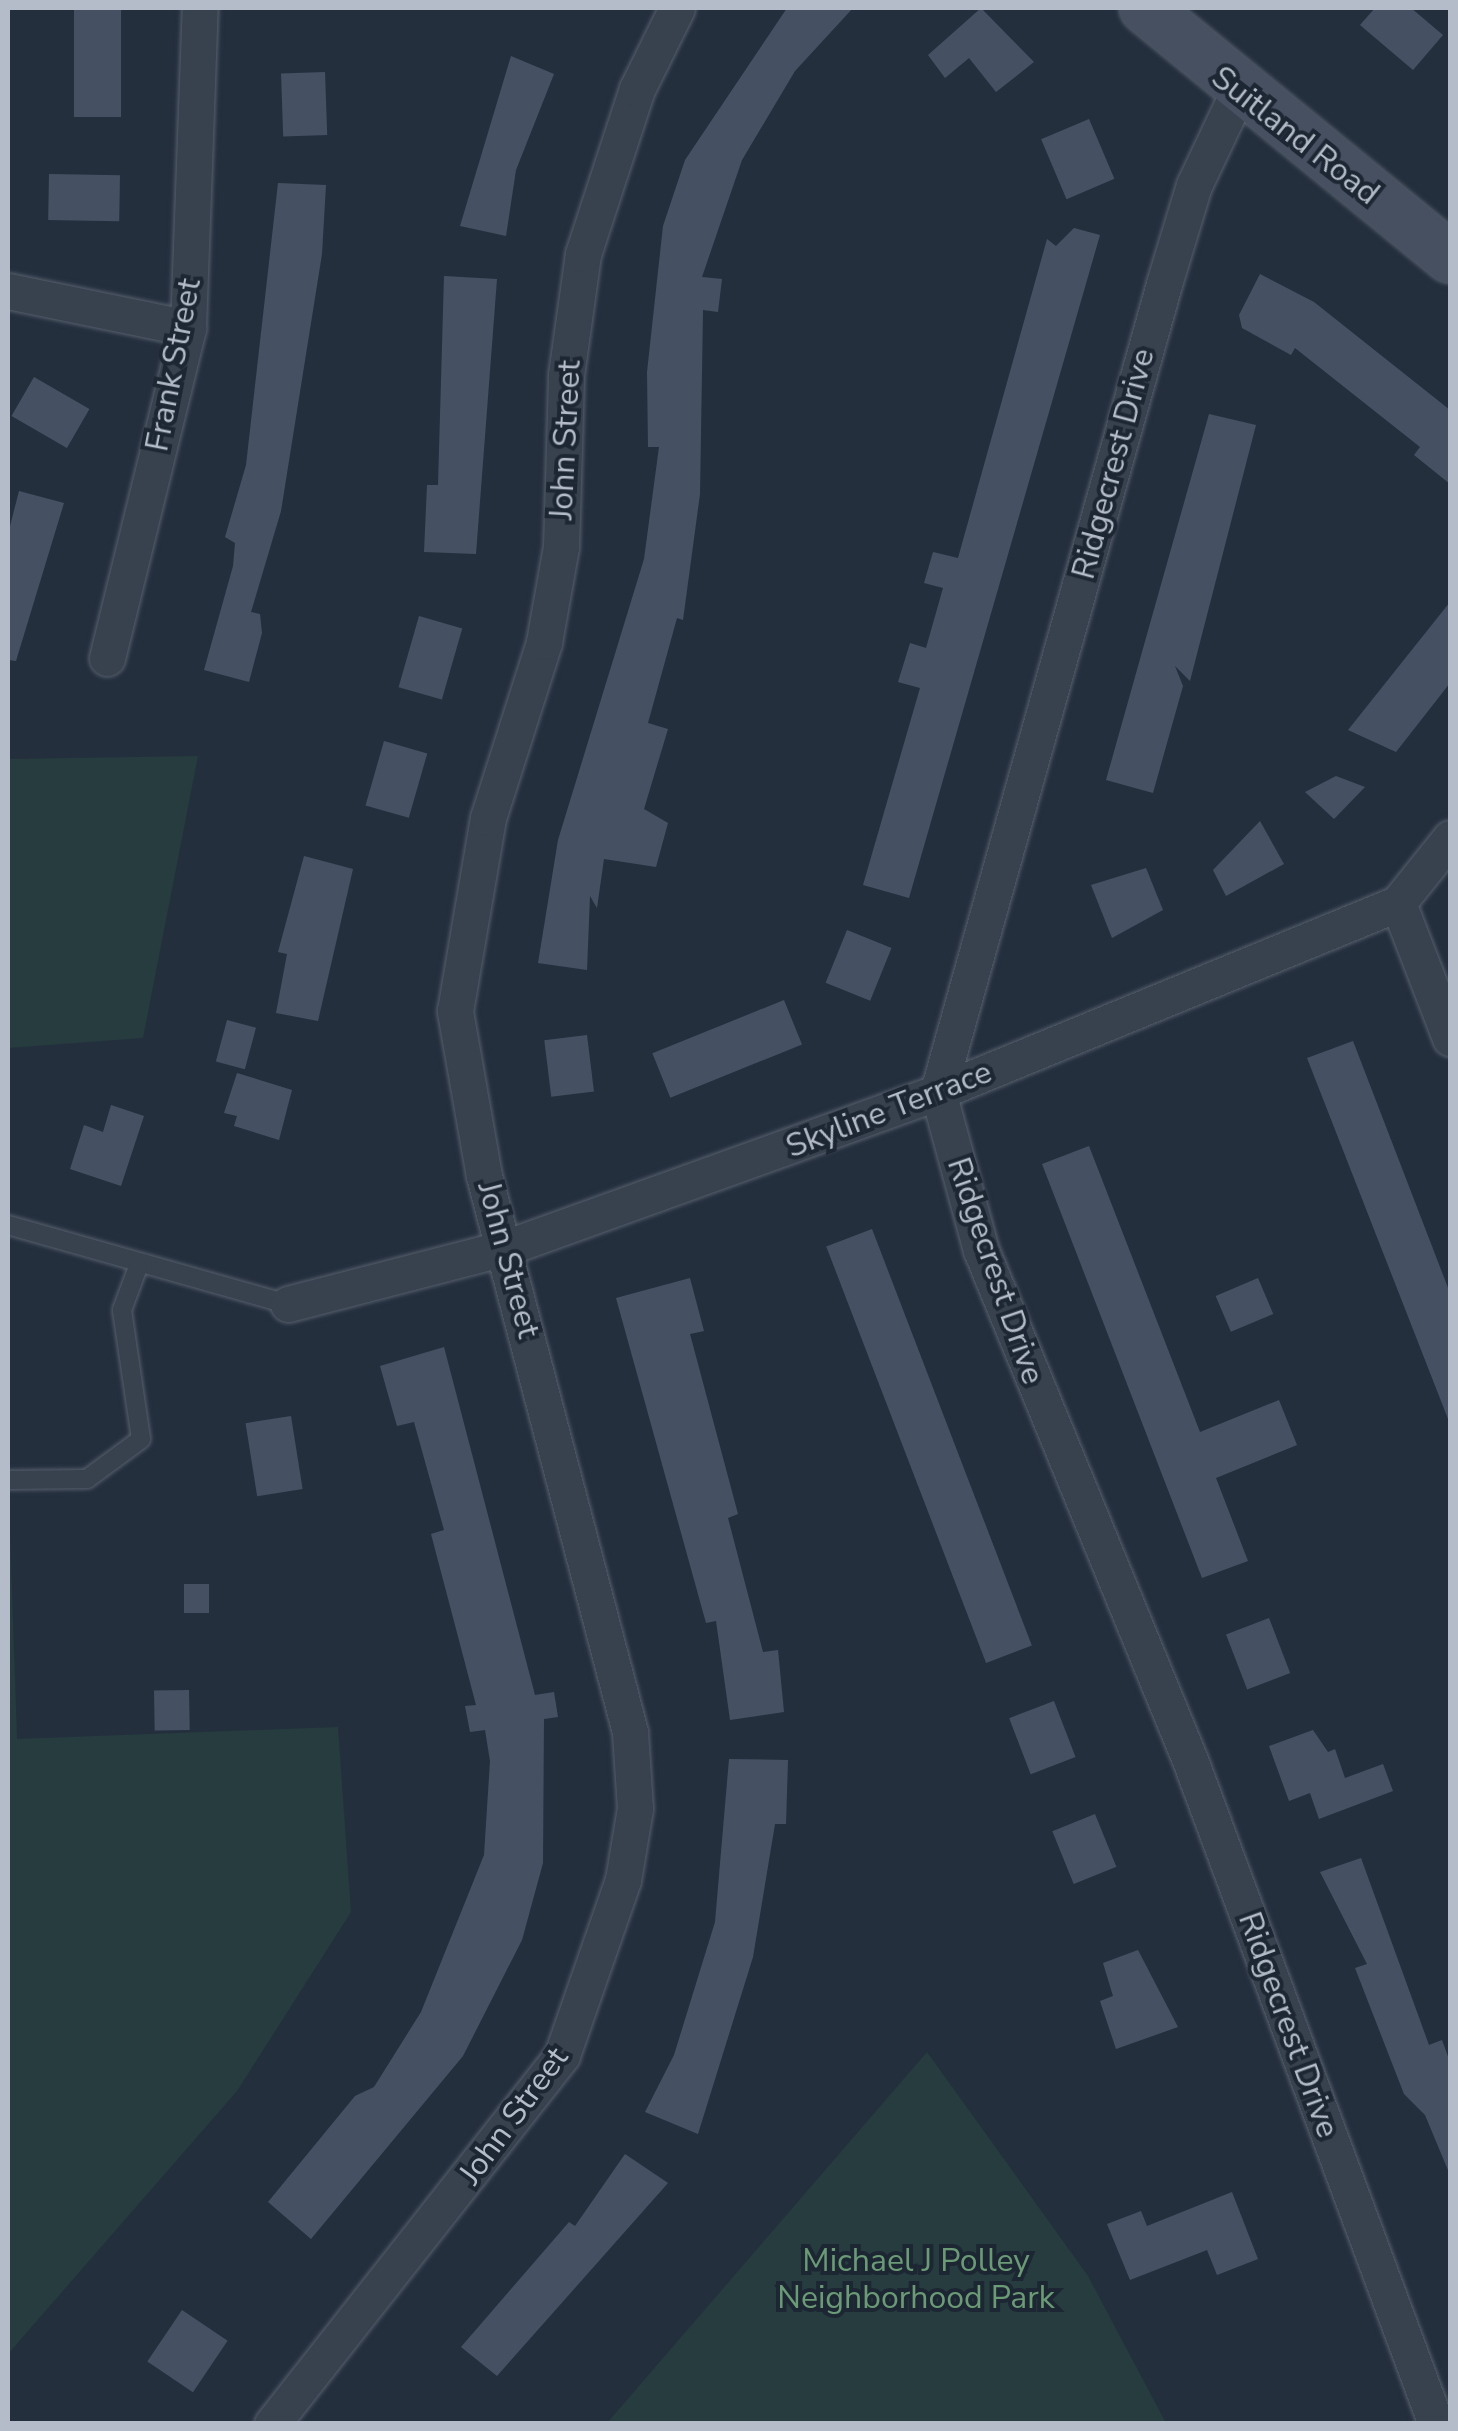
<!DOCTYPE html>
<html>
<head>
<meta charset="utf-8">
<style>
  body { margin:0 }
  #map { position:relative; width:1458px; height:2431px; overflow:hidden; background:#242f3e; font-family:"Nunito Sans",sans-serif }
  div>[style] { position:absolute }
  .green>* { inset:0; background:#263c3f }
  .building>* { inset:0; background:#455162; transform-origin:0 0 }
  .roads { filter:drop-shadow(0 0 2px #565f6c) drop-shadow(0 0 2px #565f6c) }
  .service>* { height:18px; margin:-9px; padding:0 9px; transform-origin:9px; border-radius:9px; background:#38414e }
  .minor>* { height:35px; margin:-17.5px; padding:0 17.5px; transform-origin:17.5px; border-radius:17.5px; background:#38414e }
  .secondary>* { height:50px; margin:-25px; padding:0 25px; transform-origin:25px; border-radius:25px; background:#465061 }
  span { translate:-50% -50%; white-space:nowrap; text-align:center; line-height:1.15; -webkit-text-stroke:8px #1d2633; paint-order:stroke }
  .street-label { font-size:32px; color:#b4bcc9 }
  .park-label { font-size:32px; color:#6b9a76 }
  .frame { position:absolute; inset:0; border:10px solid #b4bcc9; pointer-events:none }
</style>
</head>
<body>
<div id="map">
  <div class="green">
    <i style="clip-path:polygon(198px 756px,143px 1038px,8px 1048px,8px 759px)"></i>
    <i style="clip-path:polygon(10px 1531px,17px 1739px,338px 1727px,351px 1912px,237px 2091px,8px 2354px)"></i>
    <i style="clip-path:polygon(927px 2052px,1088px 2276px,1166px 2423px,607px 2423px)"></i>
  </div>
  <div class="building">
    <i style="left:74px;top:8px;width:47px;height:109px"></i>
    <i style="clip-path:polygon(787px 8px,853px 8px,795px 71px,742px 160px,702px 277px,722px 279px,718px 312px,703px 310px,700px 494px,683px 620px,677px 618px,648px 723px,668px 729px,644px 809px,668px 823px,656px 867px,604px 859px,597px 908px,590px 896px,587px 970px,538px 963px,558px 840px,644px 559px,659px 447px,648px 447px,647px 372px,663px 226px,685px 160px)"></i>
    <i style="clip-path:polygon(981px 8px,1034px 62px,996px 92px,969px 58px,945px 78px,928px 55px)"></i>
    <i style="clip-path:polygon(1375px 8px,1411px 8px,1443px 35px,1413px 70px,1360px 25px)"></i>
    <i style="clip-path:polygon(511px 56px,554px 74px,516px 170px,506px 236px,460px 226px)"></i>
    <i style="left:325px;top:72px;width:63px;height:44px;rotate:88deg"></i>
    <i style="left:1089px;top:119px;width:65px;height:52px;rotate:67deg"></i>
    <i style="left:49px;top:174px;width:71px;height:46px;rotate:1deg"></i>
    <i style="clip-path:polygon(278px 183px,326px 185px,322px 254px,281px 511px,251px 612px,260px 614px,262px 633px,249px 682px,204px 670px,233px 566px,235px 543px,225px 537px,246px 465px)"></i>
    <i style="clip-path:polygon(1074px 228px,1100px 235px,909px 898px,863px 885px,920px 688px,898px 682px,910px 643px,926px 648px,943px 588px,924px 583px,933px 552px,958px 558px,1047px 239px,1056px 246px)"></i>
    <i style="clip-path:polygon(1260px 274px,1314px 302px,1450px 410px,1450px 484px,1414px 455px,1420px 447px,1295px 348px,1291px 355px,1242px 328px,1239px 315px)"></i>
    <i style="clip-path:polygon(444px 276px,497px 279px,476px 554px,424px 552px,427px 485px,438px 485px)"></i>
    <i style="left:34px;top:377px;width:64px;height:45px;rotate:30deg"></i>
    <i style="clip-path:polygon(1209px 414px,1256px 425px,1190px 681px,1175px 666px,1183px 686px,1153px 793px,1106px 780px)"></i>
    <i style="clip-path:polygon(19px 491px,64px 503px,16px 661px,8px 660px,8px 534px)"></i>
    <i style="clip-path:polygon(1450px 602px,1450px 683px,1396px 752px,1348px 730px)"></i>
    <i style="left:419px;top:616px;width:45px;height:74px;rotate:16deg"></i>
    <i style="left:384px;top:741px;width:45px;height:67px;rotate:16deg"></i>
    <i style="clip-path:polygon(1336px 776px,1365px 787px,1334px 819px,1305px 792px)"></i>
    <i style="clip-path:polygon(1260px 821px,1284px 864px,1226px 896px,1213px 870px)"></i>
    <i style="clip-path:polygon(304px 856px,353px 869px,318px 1021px,276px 1013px,287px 954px,278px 952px)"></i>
    <i style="clip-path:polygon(1146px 868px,1163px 910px,1112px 938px,1091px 885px)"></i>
    <i style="left:847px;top:930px;width:48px;height:57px;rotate:22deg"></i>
    <i style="left:784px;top:1000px;width:48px;height:142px;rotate:68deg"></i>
    <i style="left:227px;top:1020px;width:30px;height:43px;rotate:15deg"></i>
    <i style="left:587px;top:1035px;width:57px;height:43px;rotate:83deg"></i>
    <i style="clip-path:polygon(1353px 1041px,1450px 1293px,1450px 1424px,1307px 1058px)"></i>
    <i style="clip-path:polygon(237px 1073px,292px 1090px,279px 1140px,234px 1126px,237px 1116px,224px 1113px)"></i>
    <i style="clip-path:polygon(111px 1105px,144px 1116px,121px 1186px,70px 1169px,84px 1125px,103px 1132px)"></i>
    <i style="clip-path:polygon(1089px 1146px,1200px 1432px,1279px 1400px,1297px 1445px,1216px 1478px,1248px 1561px,1202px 1578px,1042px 1164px)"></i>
    <i style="left:872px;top:1229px;width:446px;height:49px;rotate:69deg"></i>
    <i style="clip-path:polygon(690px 1278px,704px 1331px,690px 1334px,738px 1514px,728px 1518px,763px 1652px,778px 1650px,784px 1712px,730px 1720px,716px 1621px,706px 1623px,616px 1298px)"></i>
    <i style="left:1258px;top:1278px;width:39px;height:46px;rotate:67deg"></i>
    <i style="clip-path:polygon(444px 1347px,535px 1695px,554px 1692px,558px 1717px,544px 1719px,543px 1863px,522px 1940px,463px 2056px,311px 2239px,268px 2202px,355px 2096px,374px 2087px,421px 2012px,484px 1855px,490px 1761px,485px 1730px,470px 1732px,465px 1706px,476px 1705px,431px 1534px,444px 1530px,414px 1422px,397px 1426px,380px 1366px)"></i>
    <i style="left:291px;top:1416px;width:74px;height:46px;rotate:81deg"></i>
    <i style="left:184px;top:1584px;width:25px;height:29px"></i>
    <i style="left:1269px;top:1618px;width:59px;height:46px;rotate:69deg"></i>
    <i style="left:189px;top:1690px;width:40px;height:35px;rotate:89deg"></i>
    <i style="left:1054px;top:1701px;width:60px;height:48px;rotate:69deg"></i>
    <i style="clip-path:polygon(1313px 1730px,1328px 1752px,1335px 1749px,1345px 1778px,1383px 1764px,1393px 1791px,1319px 1819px,1310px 1793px,1289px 1801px,1269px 1746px)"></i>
    <i style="clip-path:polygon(729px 1759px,788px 1760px,786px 1824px,775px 1824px,753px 1957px,698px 2134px,645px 2112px,674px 2055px,715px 1922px)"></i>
    <i style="left:1095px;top:1814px;width:57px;height:46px;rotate:68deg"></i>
    <i style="clip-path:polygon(1361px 1858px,1429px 2045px,1442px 2040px,1450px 2062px,1450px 2175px,1425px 2115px,1404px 2094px,1355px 1968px,1367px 1964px,1320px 1872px)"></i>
    <i style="clip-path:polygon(1138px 1950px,1178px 2027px,1116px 2049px,1100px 2001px,1113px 1996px,1103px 1963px)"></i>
    <i style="clip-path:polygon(625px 2154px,668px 2183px,497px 2376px,461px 2347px,569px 2222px,575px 2226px)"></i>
    <i style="clip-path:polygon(1232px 2192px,1258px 2259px,1217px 2275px,1207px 2250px,1130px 2280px,1107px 2224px,1141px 2211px,1147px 2226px)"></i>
    <i style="left:182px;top:2310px;width:55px;height:62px;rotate:34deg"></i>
  </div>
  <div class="roads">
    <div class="service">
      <i style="left:8px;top:1225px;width:291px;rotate:15.8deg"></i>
      <i style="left:8px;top:1480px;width:79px;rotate:-0.7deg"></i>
      <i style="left:87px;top:1479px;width:67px;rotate:-36.5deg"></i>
      <i style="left:141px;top:1439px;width:130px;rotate:-98.4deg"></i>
      <i style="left:122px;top:1310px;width:46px;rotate:-69.6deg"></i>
    </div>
    <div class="minor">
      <i style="left:1239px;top:90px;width:105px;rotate:115.3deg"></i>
      <i style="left:1194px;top:185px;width:103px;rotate:106.9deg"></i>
      <i style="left:1164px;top:284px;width:839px;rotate:105.63deg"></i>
      <i style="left:938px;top:1092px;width:164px;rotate:74.8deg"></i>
      <i style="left:981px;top:1250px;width:551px;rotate:67.72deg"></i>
      <i style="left:1190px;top:1760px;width:708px;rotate:69.67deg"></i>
      <i style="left:8px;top:291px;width:184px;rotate:11.6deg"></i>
      <i style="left:107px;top:658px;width:340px;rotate:-76.2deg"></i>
      <i style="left:188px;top:328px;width:320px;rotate:-87.9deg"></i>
      <i style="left:1398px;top:903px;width:145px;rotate:68.9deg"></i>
      <i style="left:288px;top:1304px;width:224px;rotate:-14.5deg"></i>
      <i style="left:505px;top:1248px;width:460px;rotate:-19.8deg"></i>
      <i style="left:938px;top:1092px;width:497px;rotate:-22.3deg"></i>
      <i style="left:1398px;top:903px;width:83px;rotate:-51.3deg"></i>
      <i style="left:272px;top:2424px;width:469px;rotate:-51.8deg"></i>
      <i style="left:562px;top:2055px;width:185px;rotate:-70.8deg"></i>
      <i style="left:623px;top:1880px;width:73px;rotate:-80.5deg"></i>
      <i style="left:635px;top:1808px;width:76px;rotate:-93.8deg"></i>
      <i style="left:630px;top:1732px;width:575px;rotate:-104.71deg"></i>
      <i style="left:484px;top:1176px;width:168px;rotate:-100deg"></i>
      <i style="left:455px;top:1011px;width:196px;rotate:-80.3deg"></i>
      <i style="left:488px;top:818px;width:185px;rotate:-72.3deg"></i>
      <i style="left:544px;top:642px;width:97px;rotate:-79.9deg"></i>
      <i style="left:561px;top:547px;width:172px;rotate:-88.3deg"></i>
      <i style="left:566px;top:375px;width:122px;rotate:-82deg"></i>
      <i style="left:583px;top:254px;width:174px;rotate:-71.9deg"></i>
      <i style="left:637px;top:89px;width:90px;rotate:-63.7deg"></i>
    </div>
    <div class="secondary">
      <i style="left:1145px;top:8px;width:394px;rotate:39.3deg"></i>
    </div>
  </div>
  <div class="street-label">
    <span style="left:1295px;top:136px;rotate:38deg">Suitland Road</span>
    <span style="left:174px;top:365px;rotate:-79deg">Frank Street</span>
    <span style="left:566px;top:440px;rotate:-87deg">John Street</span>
    <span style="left:1114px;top:464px;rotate:-75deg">Ridgecrest Drive</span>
    <span style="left:889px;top:1110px;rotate:-21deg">Skyline Terrace</span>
    <span style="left:508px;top:1260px;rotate:75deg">John Street</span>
    <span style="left:995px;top:1271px;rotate:71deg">Ridgecrest Drive</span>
    <span style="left:1288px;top:2025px;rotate:70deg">Ridgecrest Drive</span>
    <span style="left:514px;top:2116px;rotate:-54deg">John Street</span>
  </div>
  <div class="park-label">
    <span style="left:916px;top:2280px">Michael J Polley<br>Neighborhood Park</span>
  </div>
  <div class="frame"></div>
</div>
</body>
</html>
